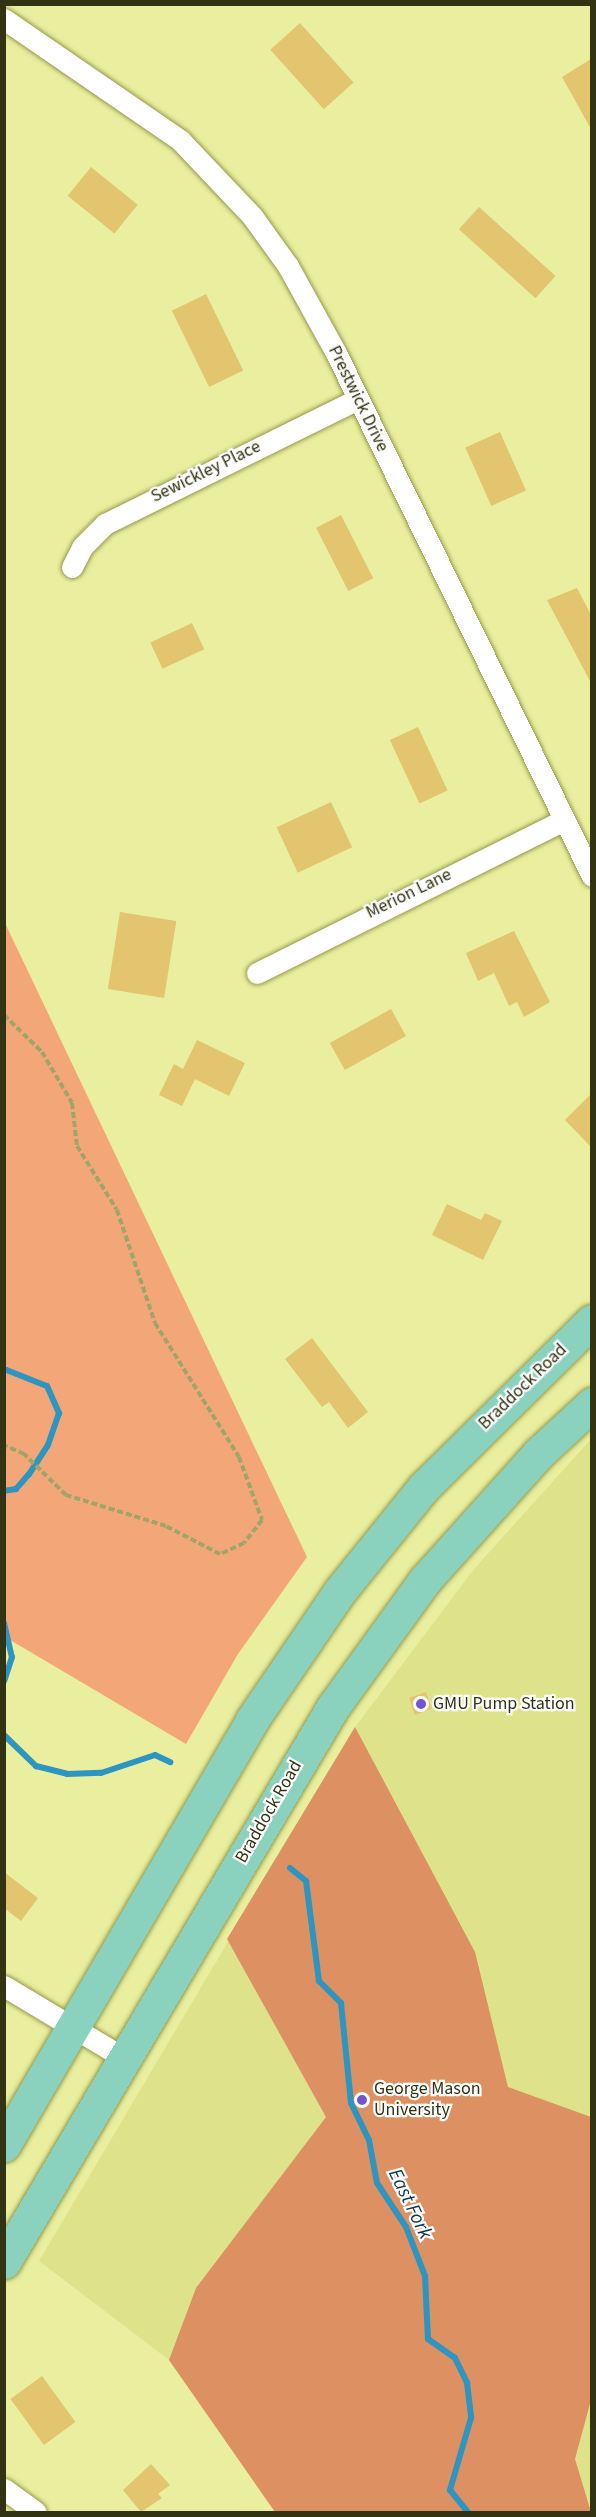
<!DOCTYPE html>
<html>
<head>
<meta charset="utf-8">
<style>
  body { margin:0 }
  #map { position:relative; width:596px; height:2517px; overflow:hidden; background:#eaefa0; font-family:"Source Sans 3",sans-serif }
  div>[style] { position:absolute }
  .built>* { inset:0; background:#dee38b }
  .green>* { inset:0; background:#f3a779 }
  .forest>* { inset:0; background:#dd9061 }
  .stream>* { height:6px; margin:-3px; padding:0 3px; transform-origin:3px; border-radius:3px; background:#2e95c1 }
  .building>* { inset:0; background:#e2c56e; transform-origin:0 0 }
  .path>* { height:4px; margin-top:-2px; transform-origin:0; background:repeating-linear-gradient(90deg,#a1a468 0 6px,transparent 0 9px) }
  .roads { filter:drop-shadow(0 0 2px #95994c) drop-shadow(0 0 2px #95994c) }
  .minor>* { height:21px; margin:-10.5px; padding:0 10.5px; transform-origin:10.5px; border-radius:10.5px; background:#fff }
  .primary>* { height:33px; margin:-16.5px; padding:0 16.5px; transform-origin:16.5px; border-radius:16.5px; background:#8bd2be }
  .dots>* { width:16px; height:16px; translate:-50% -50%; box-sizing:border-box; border:3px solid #fff; border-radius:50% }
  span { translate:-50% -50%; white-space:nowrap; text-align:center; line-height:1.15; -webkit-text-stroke:4.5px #fff; paint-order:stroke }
  .street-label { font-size:18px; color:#323312 }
  .poi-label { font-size:18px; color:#323312 }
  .left { translate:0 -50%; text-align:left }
  .water-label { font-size:20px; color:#0c384b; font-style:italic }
  .frame { position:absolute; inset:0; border:6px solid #323312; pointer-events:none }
</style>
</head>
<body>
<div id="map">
  <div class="built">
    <i style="clip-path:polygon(591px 1439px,591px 2512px,275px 2512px,169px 2360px,39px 2261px,355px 1727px,474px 1569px)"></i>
  </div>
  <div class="green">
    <i style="clip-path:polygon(5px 923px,307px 1557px,238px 1654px,186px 1744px,5px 1637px)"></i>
  </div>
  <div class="forest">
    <i style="clip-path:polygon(355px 1727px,475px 1952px,508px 2087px,591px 2117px,591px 2400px,575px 2459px,591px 2512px,275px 2512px,169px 2360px,196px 2288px,326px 2117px,227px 1939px)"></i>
  </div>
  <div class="stream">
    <i style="left:4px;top:1369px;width:46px;rotate:21.6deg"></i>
    <i style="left:47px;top:1386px;width:30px;rotate:66deg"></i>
    <i style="left:59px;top:1413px;width:34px;rotate:109deg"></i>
    <i style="left:48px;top:1445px;width:35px;rotate:123deg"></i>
    <i style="left:29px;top:1474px;width:20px;rotate:131deg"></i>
    <i style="left:16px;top:1489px;width:12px;rotate:171deg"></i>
    <i style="left:4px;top:1623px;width:35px;rotate:77deg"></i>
    <i style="left:12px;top:1657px;width:25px;rotate:108deg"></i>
    <i style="left:4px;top:1735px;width:45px;rotate:44.1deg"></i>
    <i style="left:36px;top:1766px;width:32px;rotate:14deg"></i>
    <i style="left:67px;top:1774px;width:34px;rotate:-2deg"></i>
    <i style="left:101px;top:1773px;width:57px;rotate:-18.4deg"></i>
    <i style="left:155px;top:1755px;width:17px;rotate:25deg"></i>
    <i style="left:290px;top:1868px;width:21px;rotate:39deg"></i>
    <i style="left:306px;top:1881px;width:101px;rotate:82.6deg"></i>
    <i style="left:319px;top:1981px;width:31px;rotate:45deg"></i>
    <i style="left:341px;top:2003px;width:100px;rotate:84.3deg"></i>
    <i style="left:351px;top:2103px;width:41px;rotate:64.1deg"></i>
    <i style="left:369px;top:2140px;width:44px;rotate:79.5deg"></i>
    <i style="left:377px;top:2183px;width:53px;rotate:56.6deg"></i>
    <i style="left:406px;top:2227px;width:53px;rotate:68.8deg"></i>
    <i style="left:425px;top:2276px;width:63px;rotate:87.3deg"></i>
    <i style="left:428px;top:2339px;width:33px;rotate:35deg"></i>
    <i style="left:455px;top:2358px;width:28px;rotate:64deg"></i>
    <i style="left:467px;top:2383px;width:35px;rotate:83deg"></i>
    <i style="left:471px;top:2418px;width:75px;rotate:106.3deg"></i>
    <i style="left:450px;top:2490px;width:28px;rotate:51deg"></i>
  </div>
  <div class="building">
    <i style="left:300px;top:23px;width:80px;height:40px;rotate:48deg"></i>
    <i style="clip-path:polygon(591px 59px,591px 129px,562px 77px)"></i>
    <i style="left:91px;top:167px;width:60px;height:37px;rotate:39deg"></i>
    <i style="left:479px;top:207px;width:103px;height:30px;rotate:42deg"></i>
    <i style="left:206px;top:294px;width:85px;height:38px;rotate:64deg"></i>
    <i style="left:500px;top:432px;width:64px;height:38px;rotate:66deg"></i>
    <i style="left:341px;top:515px;width:71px;height:28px;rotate:63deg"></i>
    <i style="clip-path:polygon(577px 588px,591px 615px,591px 683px,547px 600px)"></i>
    <i style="left:192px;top:623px;width:29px;height:46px;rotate:65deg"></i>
    <i style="left:418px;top:727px;width:70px;height:31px;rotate:65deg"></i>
    <i style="left:331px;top:802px;width:50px;height:60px;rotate:65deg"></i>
    <i style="left:120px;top:912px;width:57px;height:78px;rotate:9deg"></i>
    <i style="clip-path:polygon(514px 931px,550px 1002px,524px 1017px,517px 1002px,509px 1006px,494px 973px,478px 981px,466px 953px)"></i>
    <i style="left:391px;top:1009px;width:31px;height:70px;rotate:61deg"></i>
    <i style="clip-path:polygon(197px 1040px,245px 1063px,229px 1096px,195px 1079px,182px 1106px,159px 1095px,174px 1064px,183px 1069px)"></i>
    <i style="clip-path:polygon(591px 1094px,591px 1147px,565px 1120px)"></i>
    <i style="clip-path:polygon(447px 1204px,481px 1220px,485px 1213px,502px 1221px,483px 1260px,432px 1235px)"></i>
    <i style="clip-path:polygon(312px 1338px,368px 1412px,348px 1428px,329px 1402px,322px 1407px,285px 1359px)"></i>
    <i style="left:426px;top:1692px;width:18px;height:18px;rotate:71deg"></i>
    <i style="clip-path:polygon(4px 1872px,38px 1898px,21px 1921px,4px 1908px)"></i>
    <i style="left:42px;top:2376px;width:57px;height:39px;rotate:54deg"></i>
    <i style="clip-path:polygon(151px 2464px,170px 2485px,158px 2494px,162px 2498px,141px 2512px,123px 2490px)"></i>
  </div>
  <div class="path">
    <i style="left:4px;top:1015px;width:53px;rotate:44.2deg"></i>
    <i style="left:42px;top:1052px;width:59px;rotate:59.5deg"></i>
    <i style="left:72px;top:1103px;width:43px;rotate:83.4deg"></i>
    <i style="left:77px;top:1146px;width:75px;rotate:58deg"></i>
    <i style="left:117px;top:1210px;width:119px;rotate:71.4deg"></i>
    <i style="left:155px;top:1323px;width:158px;rotate:57.9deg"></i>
    <i style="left:239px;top:1457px;width:67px;rotate:69.9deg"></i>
    <i style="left:262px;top:1520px;width:29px;rotate:128deg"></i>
    <i style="left:244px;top:1543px;width:26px;rotate:155deg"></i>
    <i style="left:220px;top:1554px;width:61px;rotate:-152.6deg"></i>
    <i style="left:166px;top:1526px;width:105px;rotate:-162.8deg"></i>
    <i style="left:66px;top:1495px;width:59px;rotate:-135.7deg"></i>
    <i style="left:24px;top:1454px;width:22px;rotate:-156deg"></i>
  </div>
  <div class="roads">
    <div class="minor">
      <i style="left:4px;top:19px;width:214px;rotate:34.5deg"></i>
      <i style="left:180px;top:140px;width:105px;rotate:46.5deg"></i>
      <i style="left:252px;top:216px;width:62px;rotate:54.2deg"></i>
      <i style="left:288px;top:266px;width:99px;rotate:61.1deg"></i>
      <i style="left:336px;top:353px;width:582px;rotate:63.92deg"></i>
      <i style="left:72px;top:567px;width:22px;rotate:-63deg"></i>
      <i style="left:82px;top:547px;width:33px;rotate:-45deg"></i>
      <i style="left:105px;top:524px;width:282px;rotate:-26.3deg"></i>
      <i style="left:257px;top:973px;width:343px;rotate:-26.5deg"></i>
      <i style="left:4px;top:1986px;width:140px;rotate:31deg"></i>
      <i style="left:4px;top:2489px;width:39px;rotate:36deg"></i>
    </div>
    <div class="primary">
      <i style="left:4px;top:2145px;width:492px;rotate:-59.7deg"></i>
      <i style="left:252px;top:1720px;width:156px;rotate:-55.7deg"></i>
      <i style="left:340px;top:1591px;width:134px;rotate:-51.1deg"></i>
      <i style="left:424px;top:1487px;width:236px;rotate:-44.7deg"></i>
      <i style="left:4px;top:2262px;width:645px;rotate:-59.34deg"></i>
      <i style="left:333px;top:1707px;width:157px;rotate:-54.1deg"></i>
      <i style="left:425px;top:1580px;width:169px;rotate:-48.1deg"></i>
      <i style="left:538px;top:1454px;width:74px;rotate:-42.8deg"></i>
    </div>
  </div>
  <div class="dots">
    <i style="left:421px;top:1704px;background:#7455ce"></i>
    <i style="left:362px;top:2100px;background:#7455ce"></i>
  </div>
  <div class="street-label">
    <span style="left:358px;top:399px;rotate:64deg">Prestwick Drive</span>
    <span style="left:206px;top:472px;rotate:-26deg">Sewickley Place</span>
    <span style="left:409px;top:894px;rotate:-26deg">Merion Lane</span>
    <span style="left:523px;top:1387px;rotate:-44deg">Braddock Road</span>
    <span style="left:269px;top:1812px;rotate:-60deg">Braddock Road</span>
  </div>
  <div class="poi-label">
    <span class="left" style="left:433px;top:1704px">GMU Pump Station</span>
    <span class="left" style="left:374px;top:2100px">George Mason<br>University</span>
  </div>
  <div class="water-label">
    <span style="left:410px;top:2204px;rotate:64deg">East Fork</span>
  </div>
  <div class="frame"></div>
</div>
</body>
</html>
